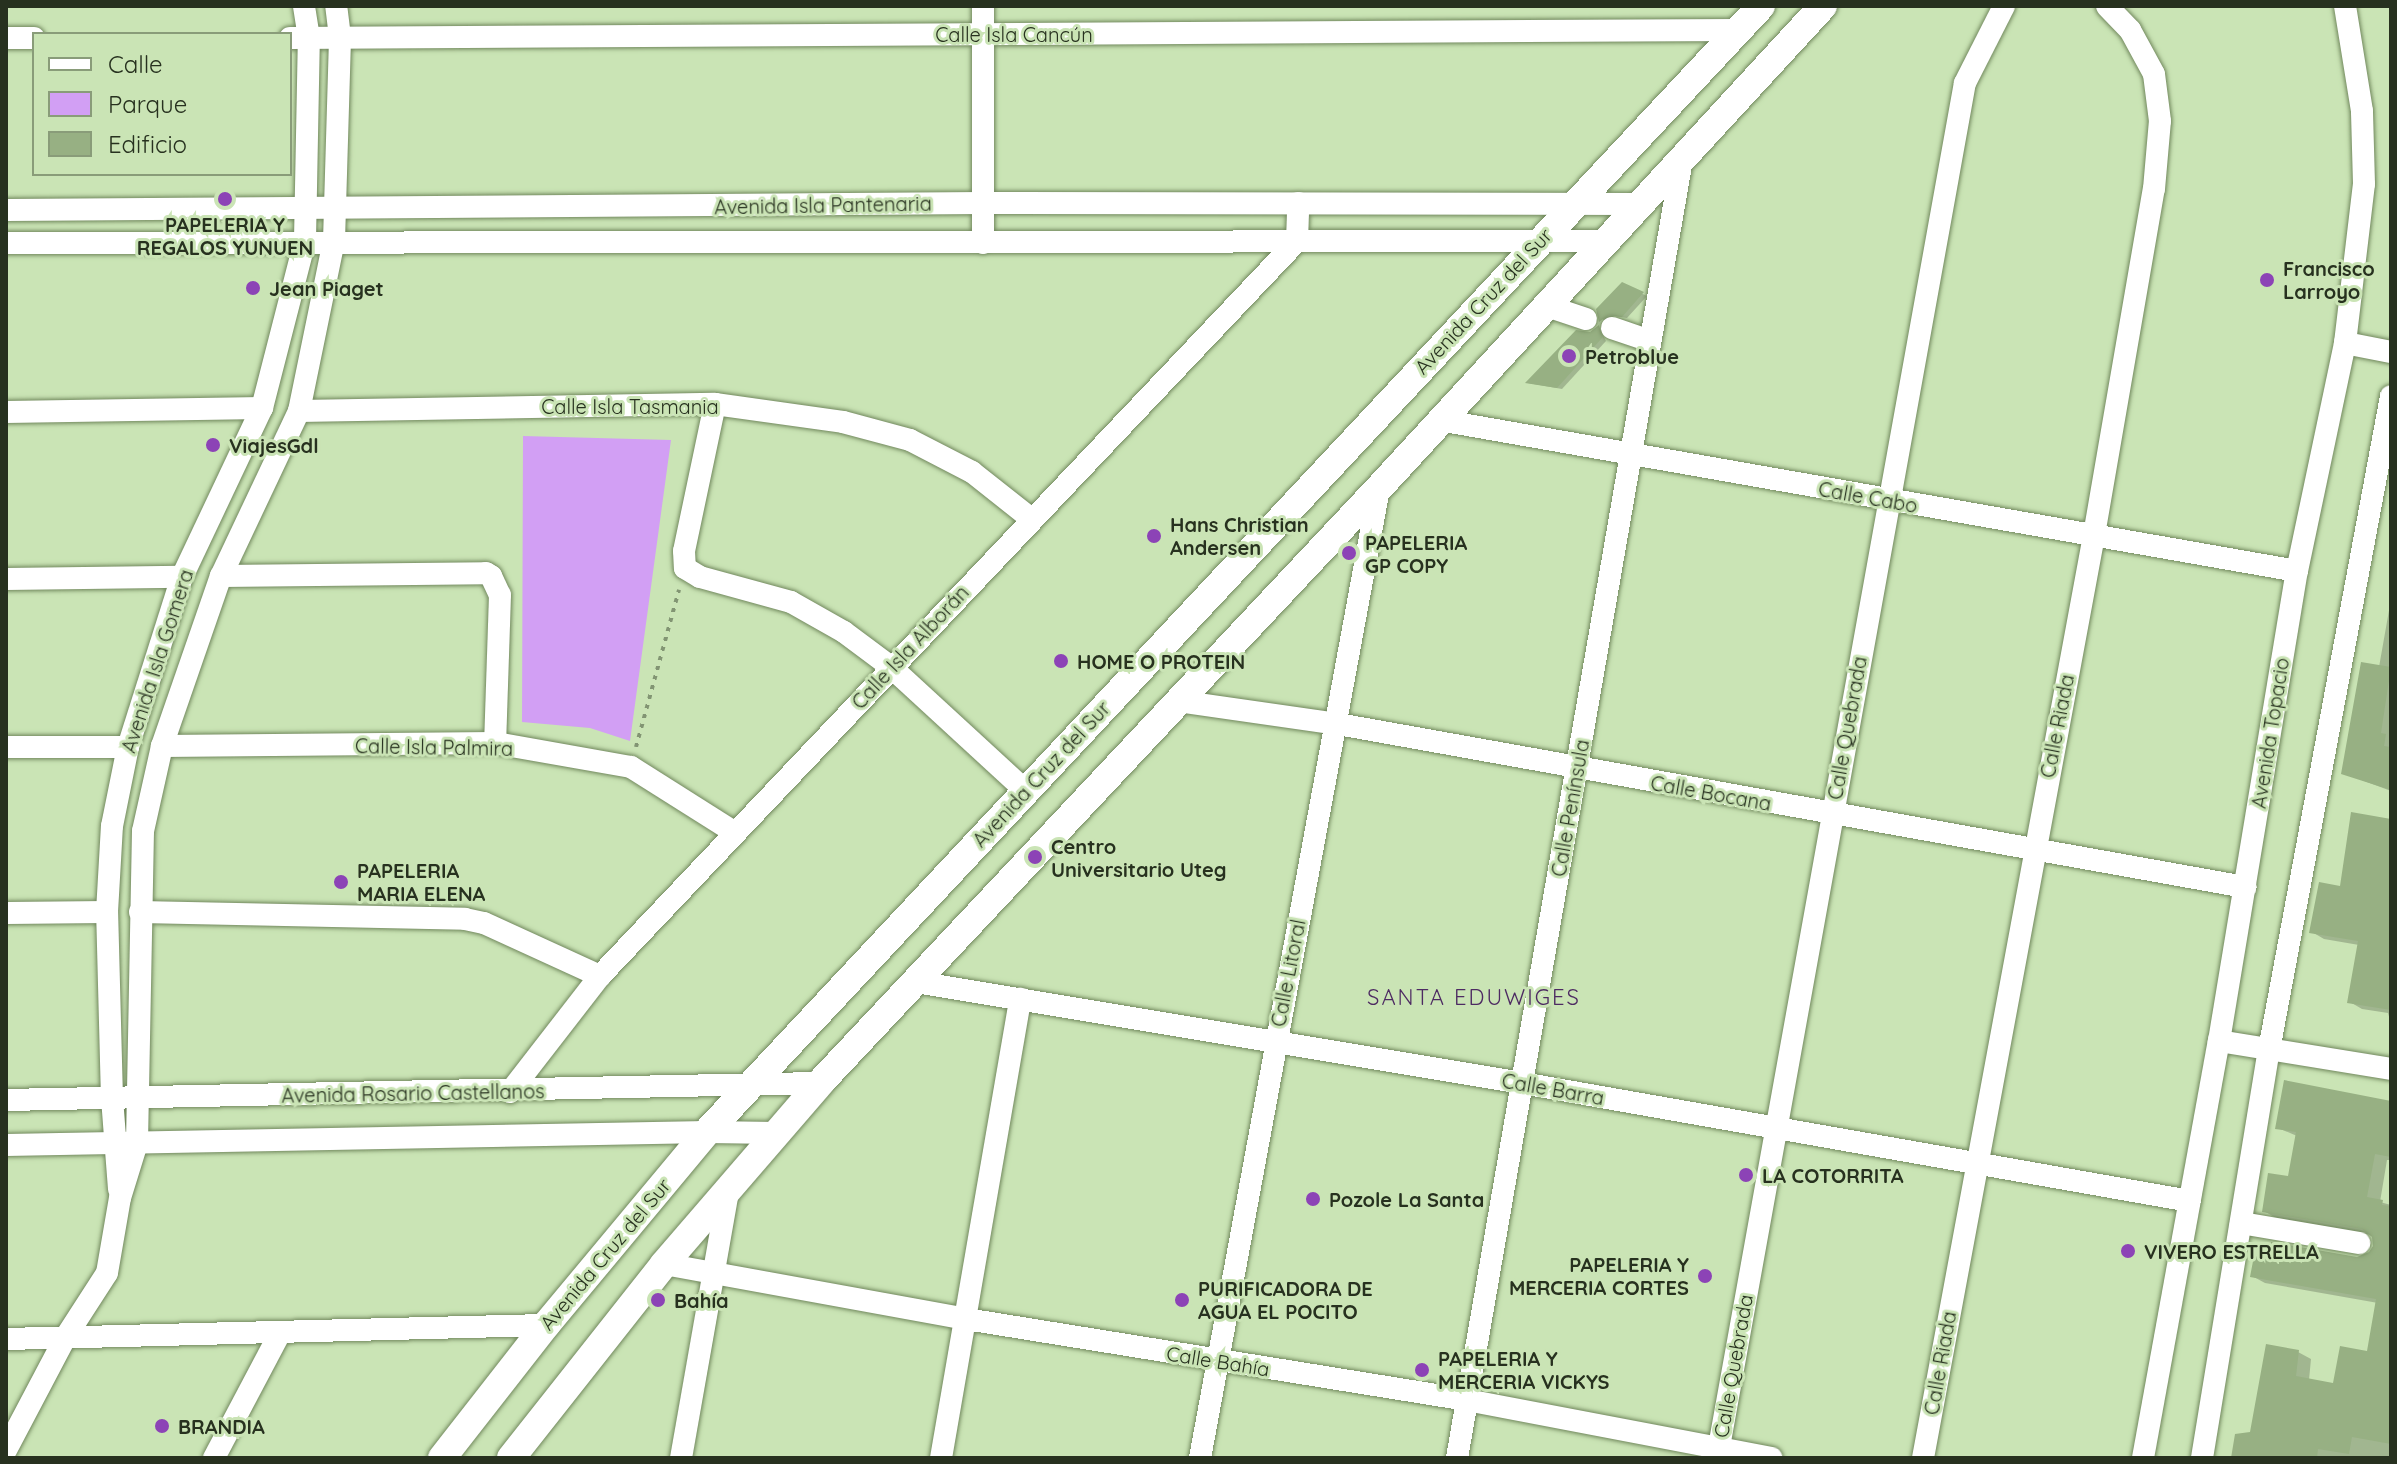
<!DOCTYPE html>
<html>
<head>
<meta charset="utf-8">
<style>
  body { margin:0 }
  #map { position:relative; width:2397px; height:1464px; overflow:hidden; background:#cae4b5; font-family:Quicksand,sans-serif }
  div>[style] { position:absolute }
  .green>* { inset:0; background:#d29ff4 }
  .shadow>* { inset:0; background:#0003 }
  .building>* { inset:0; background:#97b083 }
  .path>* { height:4px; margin-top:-2px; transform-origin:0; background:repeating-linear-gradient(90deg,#829573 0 4px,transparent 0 10px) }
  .roads { filter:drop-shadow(0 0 2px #71885d) drop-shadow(0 0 2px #71885d) }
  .minor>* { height:22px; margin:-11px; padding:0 11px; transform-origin:11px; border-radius:11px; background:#fff }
  .major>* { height:28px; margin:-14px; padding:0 14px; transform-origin:14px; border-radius:14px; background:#fff }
  .dots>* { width:22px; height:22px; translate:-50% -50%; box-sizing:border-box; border:4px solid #cae4b5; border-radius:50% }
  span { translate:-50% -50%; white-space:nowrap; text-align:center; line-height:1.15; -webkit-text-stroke:6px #cae4b5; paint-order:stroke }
  .street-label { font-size:20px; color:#27311f }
  .poi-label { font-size:20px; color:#27311f; font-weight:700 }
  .left { translate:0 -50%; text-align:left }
  .right { translate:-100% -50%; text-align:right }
  .neighbourhood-label { font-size:22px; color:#4d2a62; letter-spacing:2px }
  .frame { position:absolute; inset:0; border:8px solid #27311f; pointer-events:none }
  .legend { position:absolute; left:32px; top:32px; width:260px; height:144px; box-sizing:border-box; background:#cae4b5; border:2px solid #899c79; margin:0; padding:10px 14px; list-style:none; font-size:24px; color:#27311f }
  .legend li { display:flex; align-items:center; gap:16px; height:40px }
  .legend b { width:40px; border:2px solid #899c79 }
</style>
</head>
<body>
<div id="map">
  <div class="green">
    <i style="clip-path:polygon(523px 436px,671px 440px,630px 741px,590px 728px,522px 722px)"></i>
  </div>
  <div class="shadow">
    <i style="clip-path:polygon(1623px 285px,1647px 296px,1627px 318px,1614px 316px,1605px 323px,1598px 310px)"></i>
    <i style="clip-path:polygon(1599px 327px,1606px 341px,1562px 389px,1528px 383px)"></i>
    <i style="clip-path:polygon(2391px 599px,2391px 791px,2343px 773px,2379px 667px)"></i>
    <i style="clip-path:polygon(2391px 821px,2391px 1024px,2388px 1013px,2362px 1009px,2350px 1002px,2359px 945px,2324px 939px,2312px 932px)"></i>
    <i style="clip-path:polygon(2391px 1103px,2391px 1160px,2387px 1160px,2380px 1202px,2391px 1205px,2391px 1458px,2232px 1458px,2252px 1434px,2298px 1352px,2311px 1359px,2309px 1380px,2334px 1385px,2369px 1354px,2378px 1303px,2265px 1283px,2252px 1276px,2270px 1262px,2358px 1259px,2371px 1254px,2375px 1246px,2372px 1235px,2276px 1218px,2264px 1211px,2290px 1178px,2297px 1136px,2278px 1128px)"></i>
  </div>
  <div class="building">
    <i style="clip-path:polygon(1622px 282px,1644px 292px,1622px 317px,1609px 315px,1599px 322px,1596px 309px)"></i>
    <i style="clip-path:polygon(1599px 325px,1602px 338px,1557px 388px,1525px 383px,1576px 330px,1590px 332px)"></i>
    <i style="clip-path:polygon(2361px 662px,2391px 667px,2381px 733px,2386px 734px,2384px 746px,2391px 747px,2391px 790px,2341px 774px)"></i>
    <i style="clip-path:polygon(2351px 812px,2391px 819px,2391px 1010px,2347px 1003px,2358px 941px,2309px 933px,2319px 882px,2340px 886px)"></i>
    <i style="clip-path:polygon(2284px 1080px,2391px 1101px,2391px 1157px,2375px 1154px,2367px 1197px,2383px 1200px,2382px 1205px,2391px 1206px,2391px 1444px,2352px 1437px,2349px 1454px,2318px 1449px,2317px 1458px,2231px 1458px,2235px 1434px,2250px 1432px,2266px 1344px,2299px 1350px,2296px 1376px,2333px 1383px,2340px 1346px,2367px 1351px,2376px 1299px,2250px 1277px,2254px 1256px,2269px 1259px,2271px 1242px,2357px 1257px,2369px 1252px,2373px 1246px,2372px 1237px,2362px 1229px,2262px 1212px,2268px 1173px,2288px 1176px,2296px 1132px,2275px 1129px)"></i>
  </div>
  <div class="path">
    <i style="left:636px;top:747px;width:163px;rotate:-74.7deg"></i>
  </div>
  <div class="roads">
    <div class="minor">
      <i style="left:983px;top:6px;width:237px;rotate:90deg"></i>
      <i style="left:6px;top:38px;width:28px"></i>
      <i style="left:290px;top:38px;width:1449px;rotate:-0.32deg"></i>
      <i style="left:6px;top:210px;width:977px;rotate:-0.41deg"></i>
      <i style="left:983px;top:203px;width:657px;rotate:0.09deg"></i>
      <i style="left:6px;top:243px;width:1601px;rotate:-0.07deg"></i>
      <i style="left:1547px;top:306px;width:41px;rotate:18.4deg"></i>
      <i style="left:1612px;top:328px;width:40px;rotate:18.9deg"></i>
      <i style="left:2345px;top:343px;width:47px;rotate:11.1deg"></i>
      <i style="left:715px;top:404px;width:150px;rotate:101.9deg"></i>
      <i style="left:684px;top:551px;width:17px;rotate:87deg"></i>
      <i style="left:685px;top:568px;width:17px;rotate:31deg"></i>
      <i style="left:700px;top:577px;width:94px;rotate:15.4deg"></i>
      <i style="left:791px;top:602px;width:61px;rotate:29.5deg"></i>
      <i style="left:844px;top:632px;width:59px;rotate:36.7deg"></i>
      <i style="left:891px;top:667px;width:183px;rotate:42.6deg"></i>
      <i style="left:299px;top:411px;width:416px;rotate:-1deg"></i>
      <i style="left:715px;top:404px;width:129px;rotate:8deg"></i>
      <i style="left:843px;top:422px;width:69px;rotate:15deg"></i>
      <i style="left:910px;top:440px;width:70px;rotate:27.3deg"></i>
      <i style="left:972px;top:472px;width:74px;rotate:38.4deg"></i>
      <i style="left:6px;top:412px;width:256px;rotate:-0.9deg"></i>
      <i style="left:1439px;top:420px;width:871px;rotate:9.98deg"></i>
      <i style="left:221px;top:576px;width:265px;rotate:-0.6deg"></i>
      <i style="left:486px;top:573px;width:6px;rotate:31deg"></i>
      <i style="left:491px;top:576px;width:21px;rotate:65deg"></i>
      <i style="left:500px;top:595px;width:148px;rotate:91.9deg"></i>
      <i style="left:6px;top:579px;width:176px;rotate:-0.7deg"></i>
      <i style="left:1177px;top:701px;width:163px;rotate:8.1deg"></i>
      <i style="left:1338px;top:724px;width:922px;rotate:10.19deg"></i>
      <i style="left:162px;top:746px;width:333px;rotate:-0.5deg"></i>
      <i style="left:495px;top:743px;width:138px;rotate:10deg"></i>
      <i style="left:631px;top:767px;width:122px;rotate:32.3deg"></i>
      <i style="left:6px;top:747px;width:122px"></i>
      <i style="left:140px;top:912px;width:325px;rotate:1.2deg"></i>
      <i style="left:465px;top:919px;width:19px;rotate:12deg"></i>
      <i style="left:484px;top:923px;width:128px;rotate:24.6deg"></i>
      <i style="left:6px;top:913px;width:101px;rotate:-0.6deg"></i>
      <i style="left:916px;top:982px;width:614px;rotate:9.46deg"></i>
      <i style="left:1522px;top:1083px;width:678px;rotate:10.02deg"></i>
      <i style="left:2219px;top:1041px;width:174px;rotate:9.2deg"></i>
      <i style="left:510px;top:1092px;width:147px;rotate:-52.2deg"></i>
      <i style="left:600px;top:976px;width:1013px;rotate:-46.52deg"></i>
      <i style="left:1297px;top:241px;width:38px;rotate:-88deg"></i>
      <i style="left:6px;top:1100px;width:814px;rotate:-1.2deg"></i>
      <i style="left:6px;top:1145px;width:701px;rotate:-1.06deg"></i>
      <i style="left:707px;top:1132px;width:70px;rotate:0.8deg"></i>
      <i style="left:119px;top:1189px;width:90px;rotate:-94.4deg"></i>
      <i style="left:112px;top:1099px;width:187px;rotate:-91.5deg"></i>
      <i style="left:107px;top:912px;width:86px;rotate:-86.7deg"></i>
      <i style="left:112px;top:826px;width:81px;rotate:-78.6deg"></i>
      <i style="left:128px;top:747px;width:178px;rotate:-72.4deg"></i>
      <i style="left:182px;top:577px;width:187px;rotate:-64.7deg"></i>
      <i style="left:262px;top:408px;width:173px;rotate:-75.6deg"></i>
      <i style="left:305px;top:240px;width:202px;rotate:-88.9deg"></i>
      <i style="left:309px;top:38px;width:32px;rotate:-99deg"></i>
      <i style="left:2241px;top:1223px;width:120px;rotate:9.6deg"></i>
      <i style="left:664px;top:1264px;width:307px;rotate:10.3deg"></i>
      <i style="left:966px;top:1319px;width:508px;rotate:9.18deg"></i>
      <i style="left:1467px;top:1400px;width:310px;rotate:10.8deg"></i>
      <i style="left:6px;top:1339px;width:540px;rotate:-1.49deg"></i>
      <i style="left:6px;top:1450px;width:127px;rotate:-62.2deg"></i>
      <i style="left:65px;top:1338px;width:77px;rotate:-57.1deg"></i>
      <i style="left:107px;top:1273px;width:76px;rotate:-80.2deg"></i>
      <i style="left:120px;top:1198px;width:58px;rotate:-72.8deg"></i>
      <i style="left:137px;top:1143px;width:312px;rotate:-88.9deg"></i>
      <i style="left:143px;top:831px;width:87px;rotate:-77.4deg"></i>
      <i style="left:162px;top:746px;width:180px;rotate:-70.9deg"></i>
      <i style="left:221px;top:576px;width:183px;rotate:-64.7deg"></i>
      <i style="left:299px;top:411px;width:174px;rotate:-78.4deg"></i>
      <i style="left:334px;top:241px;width:204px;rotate:-88.3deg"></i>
      <i style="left:340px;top:37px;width:31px;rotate:-97deg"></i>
      <i style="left:214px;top:1458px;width:141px;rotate:-62.2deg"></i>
      <i style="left:681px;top:1458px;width:275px;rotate:-80deg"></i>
      <i style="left:941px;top:1458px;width:466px;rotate:-80.2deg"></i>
      <i style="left:1200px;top:1458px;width:986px;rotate:-79.54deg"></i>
      <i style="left:1457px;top:1458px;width:1318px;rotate:-80.17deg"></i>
      <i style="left:1717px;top:1458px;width:1397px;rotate:-79.78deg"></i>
      <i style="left:1965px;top:83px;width:86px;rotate:-63.1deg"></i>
      <i style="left:1923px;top:1458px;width:939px;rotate:-79.5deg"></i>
      <i style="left:2094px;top:535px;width:351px;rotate:-80.2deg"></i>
      <i style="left:2154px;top:189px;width:68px;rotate:-85deg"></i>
      <i style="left:2160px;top:121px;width:47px;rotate:-97.3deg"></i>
      <i style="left:2154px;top:74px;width:50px;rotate:-118.6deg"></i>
      <i style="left:2130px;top:30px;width:33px;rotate:-134deg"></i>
      <i style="left:2143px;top:1458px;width:424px;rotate:-79.7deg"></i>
      <i style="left:2219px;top:1041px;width:476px;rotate:-80.6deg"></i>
      <i style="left:2297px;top:571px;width:233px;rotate:-78.1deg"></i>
      <i style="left:2345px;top:343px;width:160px;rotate:-83.2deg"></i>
      <i style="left:2364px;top:184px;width:73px;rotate:-91.6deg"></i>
      <i style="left:2362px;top:111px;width:106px;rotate:-99.2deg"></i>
      <i style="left:2202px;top:1458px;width:413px;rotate:-80.7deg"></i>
      <i style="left:2269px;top:1050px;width:665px;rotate:-79.43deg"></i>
    </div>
    <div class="major">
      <i style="left:442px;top:1458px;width:169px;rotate:-52deg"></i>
      <i style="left:546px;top:1325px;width:251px;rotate:-50.2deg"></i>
      <i style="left:707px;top:1132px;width:1542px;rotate:-46.89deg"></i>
      <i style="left:511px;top:1458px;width:247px;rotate:-51.7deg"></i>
      <i style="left:664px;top:1264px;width:239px;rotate:-49.2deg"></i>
      <i style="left:820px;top:1083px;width:816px;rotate:-46.79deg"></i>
      <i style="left:1379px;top:488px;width:655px;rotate:-47.35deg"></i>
    </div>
  </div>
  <div class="dots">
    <i style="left:225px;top:199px;background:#8c43b6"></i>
    <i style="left:2267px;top:280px;background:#8c43b6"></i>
    <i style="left:253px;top:288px;background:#8c43b6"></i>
    <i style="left:1569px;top:356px;background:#8c43b6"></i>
    <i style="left:213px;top:445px;background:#8c43b6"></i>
    <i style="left:1154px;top:536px;background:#8c43b6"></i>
    <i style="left:1349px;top:553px;background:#8c43b6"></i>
    <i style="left:1061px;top:661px;background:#8c43b6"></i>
    <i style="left:1035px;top:857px;background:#8c43b6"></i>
    <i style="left:341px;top:882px;background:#8c43b6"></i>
    <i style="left:1746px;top:1175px;background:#8c43b6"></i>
    <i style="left:1313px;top:1199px;background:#8c43b6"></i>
    <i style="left:2128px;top:1251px;background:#8c43b6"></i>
    <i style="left:1705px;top:1276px;background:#8c43b6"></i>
    <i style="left:658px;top:1300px;background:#8c43b6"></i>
    <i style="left:1182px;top:1300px;background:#8c43b6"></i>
    <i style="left:1422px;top:1370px;background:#8c43b6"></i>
    <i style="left:162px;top:1426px;background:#8c43b6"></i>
  </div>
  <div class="street-label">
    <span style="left:1014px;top:34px">Calle Isla Cancún</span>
    <span style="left:823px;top:205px;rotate:-1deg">Avenida Isla Pantenaria</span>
    <span style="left:1483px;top:301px;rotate:-47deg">Avenida Cruz del Sur</span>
    <span style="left:630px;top:406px">Calle Isla Tasmania</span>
    <span style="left:1868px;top:497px;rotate:10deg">Calle Cabo</span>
    <span style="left:910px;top:647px;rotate:-47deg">Calle Isla Alborán</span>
    <span style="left:157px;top:661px;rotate:-72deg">Avenida Isla Gomera</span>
    <span style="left:2057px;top:726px;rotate:-79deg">Calle Riada</span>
    <span style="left:1847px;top:728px;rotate:-80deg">Calle Quebrada</span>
    <span style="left:2270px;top:733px;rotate:-81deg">Avenida Topacio</span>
    <span style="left:434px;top:747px;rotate:1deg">Calle Isla Palmira</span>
    <span style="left:1041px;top:774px;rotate:-47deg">Avenida Cruz del Sur</span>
    <span style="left:1711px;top:793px;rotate:10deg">Calle Bocana</span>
    <span style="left:1570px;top:808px;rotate:-80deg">Calle Península</span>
    <span style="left:1288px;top:973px;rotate:-79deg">Calle Litoral</span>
    <span style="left:1553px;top:1089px;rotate:10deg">Calle Barra</span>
    <span style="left:413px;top:1093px;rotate:-1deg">Avenida Rosario Castellanos</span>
    <span style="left:605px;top:1254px;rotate:-50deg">Avenida Cruz del Sur</span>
    <span style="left:1218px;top:1361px;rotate:9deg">Calle Bahía</span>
    <span style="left:1940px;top:1363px;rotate:-80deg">Calle Riada</span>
    <span style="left:1733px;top:1366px;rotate:-80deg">Calle Quebrada</span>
  </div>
  <div class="poi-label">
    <span style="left:225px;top:236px">PAPELERIA Y<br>REGALOS YUNUEN</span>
    <span class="left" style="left:2283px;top:280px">Francisco<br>Larroyo</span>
    <span class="left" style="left:269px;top:288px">Jean Piaget</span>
    <span class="left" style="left:1585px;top:356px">Petroblue</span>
    <span class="left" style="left:229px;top:445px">ViajesGdl</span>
    <span class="left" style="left:1170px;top:536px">Hans Christian<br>Andersen</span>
    <span class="left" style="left:1365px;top:554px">PAPELERIA<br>GP COPY</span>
    <span class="left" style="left:1077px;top:661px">HOME O PROTEIN</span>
    <span class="left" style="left:1051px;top:858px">Centro<br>Universitario Uteg</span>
    <span class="left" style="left:357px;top:882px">PAPELERIA<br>MARIA ELENA</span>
    <span class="left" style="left:1762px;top:1175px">LA COTORRITA</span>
    <span class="left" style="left:1329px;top:1199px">Pozole La Santa</span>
    <span class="left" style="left:2144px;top:1251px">VIVERO ESTRELLA</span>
    <span class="right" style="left:1689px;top:1276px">PAPELERIA Y<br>MERCERIA CORTES</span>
    <span class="left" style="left:1198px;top:1300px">PURIFICADORA DE<br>AGUA EL POCITO</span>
    <span class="left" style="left:674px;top:1300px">Bahía</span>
    <span class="left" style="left:1438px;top:1370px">PAPELERIA Y<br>MERCERIA VICKYS</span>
    <span class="left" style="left:178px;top:1426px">BRANDIA</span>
  </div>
  <div class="neighbourhood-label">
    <span style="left:1474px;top:998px">SANTA EDUWIGES</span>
  </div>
  <div class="frame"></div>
  <ul class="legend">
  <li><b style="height:10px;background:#fff"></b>Calle</li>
  <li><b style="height:22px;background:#d29ff4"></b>Parque</li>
  <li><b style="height:22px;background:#97b083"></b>Edificio</li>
  </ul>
</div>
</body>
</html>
